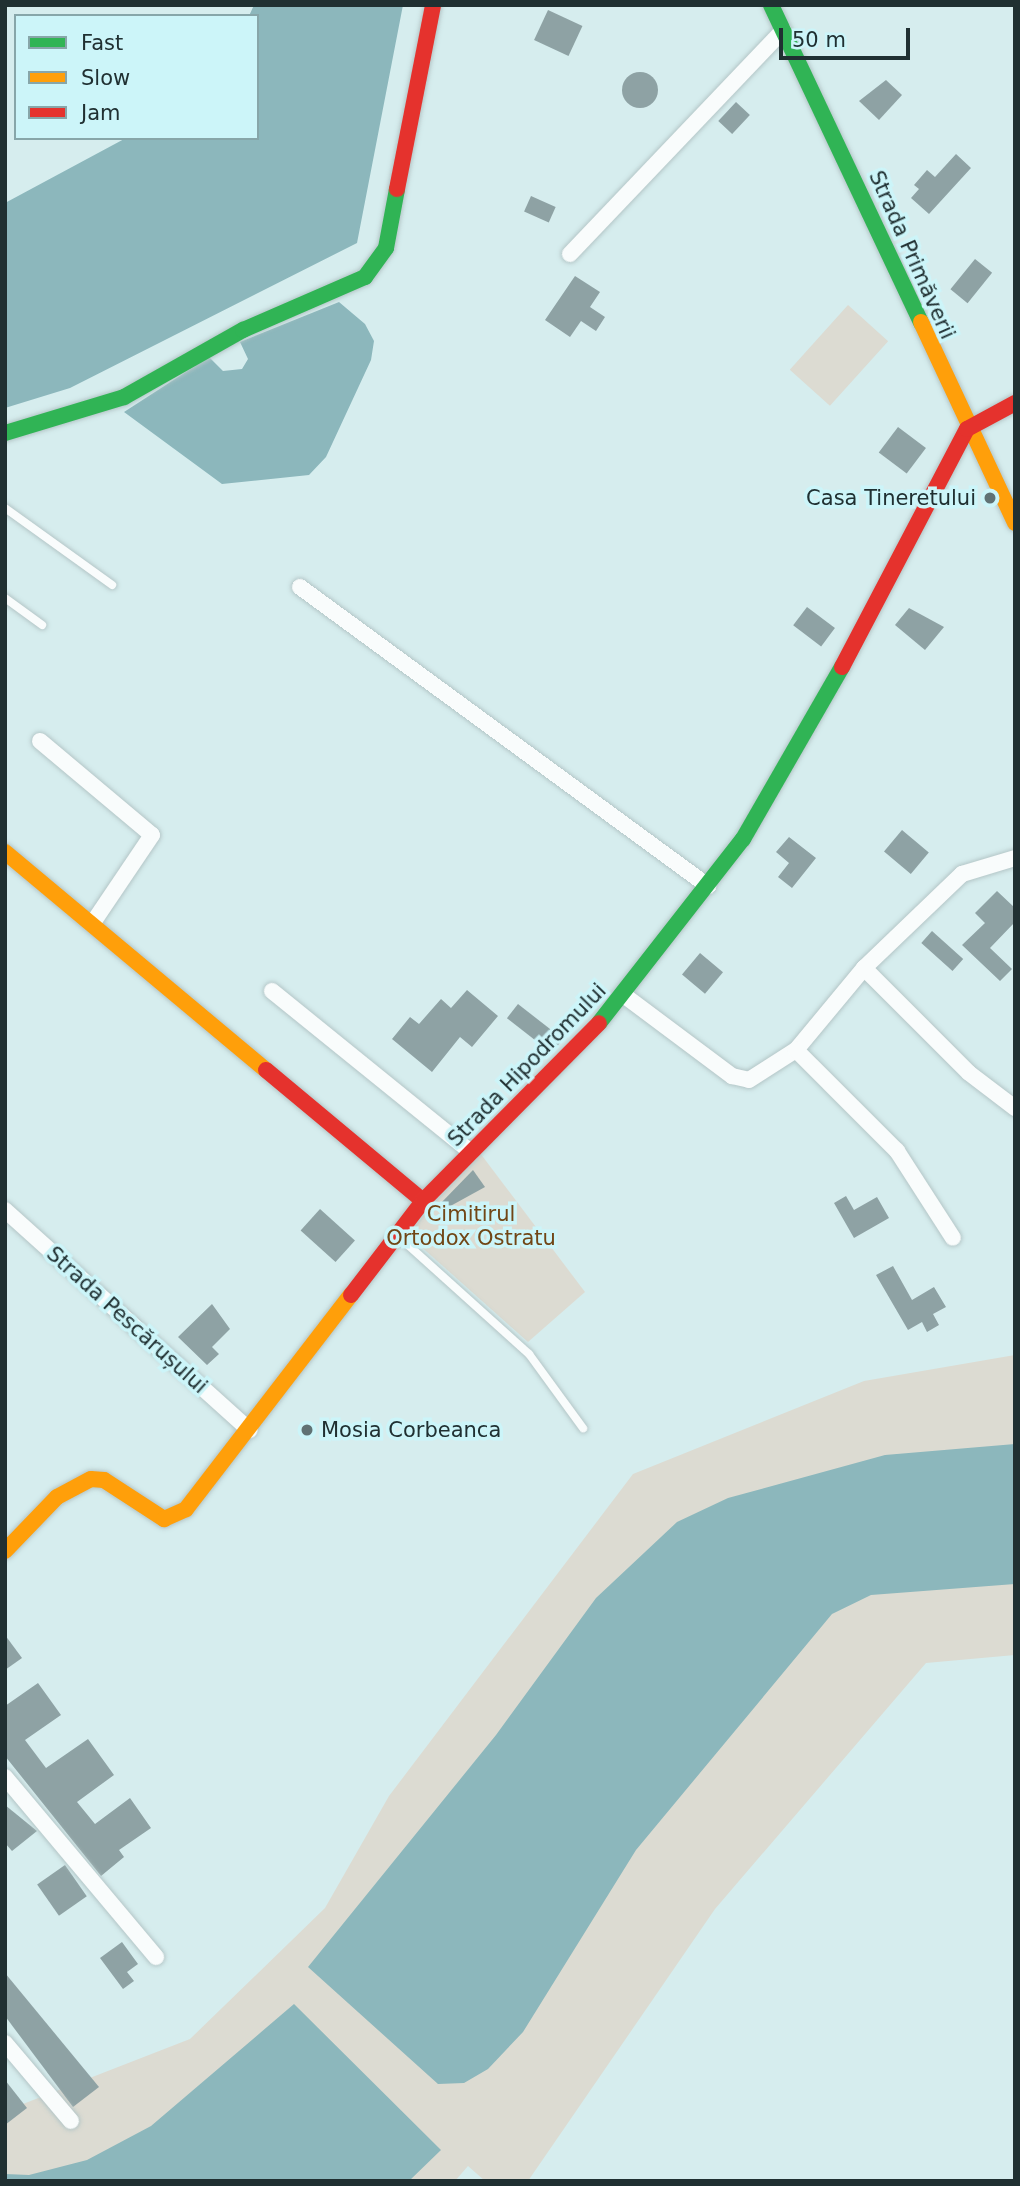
<!DOCTYPE html>
<html>
<head>
<meta charset="utf-8">
<style>
  body { margin:0 }
  #map { position:relative; width:1020px; height:2186px; overflow:hidden; background:#d6edee; font-family:"DejaVu Sans",sans-serif }
  div>[style] { position:absolute }
  .green>* { inset:0; background:#dcdbd2; transform-origin:0 0 }
  .water>* { inset:0; background:#8cb7bc }
  .building>* { inset:0; background:#8ea2a4; transform-origin:0 0 }
  .round { border-radius:50% }
  .roads { filter:drop-shadow(0 0 2px #b4c6c7) drop-shadow(0 0 2px #b4c6c7) }
  .lane>* { height:8px; margin:-4px; padding:0 4px; transform-origin:4px; border-radius:4px; background:#f9fcfc }
  .street>* { height:16px; margin:-8px; padding:0 8px; transform-origin:8px; border-radius:8px; background:#f9fcfc }
  .fast>* { height:16px; margin:-8px; padding:0 8px; transform-origin:8px; border-radius:8px; background:#30b455 }
  .slow>* { height:16px; margin:-8px; padding:0 8px; transform-origin:8px; border-radius:8px; background:#ff9f0a }
  .jam>* { height:16px; margin:-8px; padding:0 8px; transform-origin:8px; border-radius:8px; background:#e5322d }
  .dots>* { width:19px; height:19px; translate:-50% -50%; box-sizing:border-box; border:4px solid #ccf5f9; border-radius:50% }
  span { translate:-50% -50%; white-space:nowrap; text-align:center; line-height:1.15; -webkit-text-stroke:7px #ccf5f9; paint-order:stroke }
  .street-label { font-size:21px; color:#203032 }
  .poi-label { font-size:21px; color:#203032 }
  .right { translate:-100% -50%; text-align:right }
  .left { translate:0 -50%; text-align:left }
  .park-label { font-size:21px; color:#714616 }
  .frame { position:absolute; inset:0; border:7px solid #203032; pointer-events:none }
  .legend { position:absolute; left:14px; top:14px; width:245px; height:126px; box-sizing:border-box; background:#ccf5f9; border:2px solid #87a6a9; margin:0; padding:9px 12px; list-style:none; font-size:21px; color:#203032 }
  .legend li { display:flex; align-items:center; gap:14px; height:35px }
  .legend b { width:35px; border:2px solid #87a6a9 }
  .scale { position:absolute; left:779px; top:28px; width:131px; height:32px; box-sizing:border-box; border:4px solid #203032; border-top:0; padding-left:9px; font-size:21px; line-height:24px; white-space:nowrap; color:#203032; -webkit-text-stroke:5px #ccf5f9; paint-order:stroke }
</style>
</head>
<body>
<div id="map">
  <div class="green">
    <i style="left:848px;top:305px;width:54px;height:87px;rotate:42deg"></i>
    <i style="clip-path:polygon(477px 1149px,585px 1292px,528px 1342px,408px 1235px)"></i>
    <i style="clip-path:polygon(1015px 1355px,1015px 1655px,926px 1663px,715px 1909px,528px 2181px,485px 2181px,468px 2166px,455px 2181px,5px 2181px,5px 2111px,190px 2039px,325px 1908px,389px 1796px,633px 1474px,864px 1381px)"></i>
  </div>
  <div class="water">
    <i style="clip-path:polygon(254px 5px,403px 5px,357px 243px,70px 388px,5px 408px,5px 203px,126px 138px,257px 138px,257px 16px,249px 16px)"></i>
    <i style="clip-path:polygon(339px 302px,365px 324px,374px 341px,371px 360px,326px 457px,309px 475px,222px 484px,124px 412px,209px 357px,223px 371px,242px 369px,248px 359px,240px 342px)"></i>
    <i style="clip-path:polygon(1015px 1444px,1015px 1584px,871px 1595px,832px 1614px,636px 1850px,523px 2032px,488px 2069px,464px 2083px,438px 2084px,308px 1967px,496px 1735px,596px 1598px,677px 1522px,728px 1498px,885px 1455px)"></i>
    <i style="clip-path:polygon(294px 2004px,441px 2150px,409px 2181px,5px 2181px,5px 2174px,29px 2175px,87px 2160px,151px 2126px)"></i>
  </div>
  <div class="building">
    <i style="left:548px;top:10px;width:38px;height:33px;rotate:25deg"></i>
    <i class="round" style="left:622px;top:72px;width:36px;height:36px"></i>
    <i style="clip-path:polygon(886px 80px,902px 95px,879px 120px,859px 101px)"></i>
    <i style="left:736px;top:102px;width:19px;height:26px;rotate:43deg"></i>
    <i style="clip-path:polygon(956px 154px,971px 168px,929px 214px,911px 198px,919px 189px,914px 185px,927px 170px,935px 177px)"></i>
    <i style="left:531px;top:196px;width:27px;height:17px;rotate:24deg"></i>
    <i style="left:975px;top:259px;width:22px;height:39px;rotate:39deg"></i>
    <i style="clip-path:polygon(575px 276px,600px 292px,590px 307px,605px 317px,596px 331px,581px 321px,570px 337px,545px 320px)"></i>
    <i style="left:898px;top:427px;width:35px;height:32px;rotate:37deg"></i>
    <i style="left:807px;top:607px;width:35px;height:23px;rotate:37deg"></i>
    <i style="clip-path:polygon(909px 608px,944px 627px,925px 650px,895px 625px)"></i>
    <i style="left:902px;top:830px;width:35px;height:28px;rotate:40deg"></i>
    <i style="clip-path:polygon(789px 837px,816px 858px,792px 888px,778px 877px,789px 863px,776px 852px)"></i>
    <i style="clip-path:polygon(997px 891px,1015px 908px,1015px 922px,990px 948px,1012px 969px,1000px 981px,962px 945px,985px 923px,975px 913px)"></i>
    <i style="left:932px;top:931px;width:42px;height:16px;rotate:42deg"></i>
    <i style="left:700px;top:953px;width:30px;height:28px;rotate:40deg"></i>
    <i style="clip-path:polygon(467px 990px,498px 1016px,472px 1047px,460px 1037px,432px 1072px,392px 1039px,410px 1017px,419px 1024px,441px 999px,451px 1008px)"></i>
    <i style="left:518px;top:1004px;width:57px;height:18px;rotate:38deg"></i>
    <i style="clip-path:polygon(473px 1170px,485px 1187px,445px 1209px,440px 1204px)"></i>
    <i style="clip-path:polygon(846px 1196px,854px 1210px,877px 1197px,889px 1218px,854px 1238px,834px 1203px)"></i>
    <i style="left:320px;top:1209px;width:47px;height:29px;rotate:42deg"></i>
    <i style="clip-path:polygon(893px 1266px,912px 1300px,934px 1287px,946px 1307px,933px 1314px,939px 1325px,927px 1332px,922px 1322px,908px 1330px,876px 1275px)"></i>
    <i style="clip-path:polygon(212px 1304px,230px 1329px,212px 1347px,219px 1354px,207px 1365px,178px 1337px)"></i>
    <i style="clip-path:polygon(5px 1635px,22px 1658px,5px 1670px)"></i>
    <i style="clip-path:polygon(38px 1683px,61px 1715px,25px 1740px,46px 1768px,88px 1739px,114px 1775px,77px 1802px,95px 1824px,130px 1798px,151px 1828px,119px 1850px,124px 1857px,101px 1876px,5px 1756px,5px 1706px)"></i>
    <i style="clip-path:polygon(5px 1805px,37px 1831px,12px 1851px,5px 1843px)"></i>
    <i style="left:65px;top:1865px;width:38px;height:34px;rotate:55deg"></i>
    <i style="clip-path:polygon(122px 1942px,138px 1964px,127px 1972px,134px 1981px,123px 1989px,100px 1958px)"></i>
    <i style="clip-path:polygon(5px 1973px,99px 2087px,73px 2107px,5px 2016px)"></i>
    <i style="clip-path:polygon(5px 2080px,27px 2108px,5px 2125px)"></i>
  </div>
  <div class="roads">
    <div class="lane">
      <i style="left:5px;top:508px;width:132px;rotate:35.7deg"></i>
      <i style="left:5px;top:598px;width:46px;rotate:36.1deg"></i>
      <i style="left:399px;top:1237px;width:175px;rotate:42deg"></i>
      <i style="left:529px;top:1354px;width:92px;rotate:53.9deg"></i>
    </div>
    <div class="street">
      <i style="left:570px;top:254px;width:309px;rotate:-46.4deg"></i>
      <i style="left:300px;top:587px;width:506px;rotate:36.24deg"></i>
      <i style="left:40px;top:741px;width:146px;rotate:40deg"></i>
      <i style="left:152px;top:835px;width:107px;rotate:124deg"></i>
      <i style="left:864px;top:968px;width:148px;rotate:45deg"></i>
      <i style="left:969px;top:1073px;width:58px;rotate:37.3deg"></i>
      <i style="left:272px;top:991px;width:256px;rotate:39deg"></i>
      <i style="left:625px;top:996px;width:134px;rotate:36.8deg"></i>
      <i style="left:732px;top:1076px;width:17px;rotate:13deg"></i>
      <i style="left:749px;top:1080px;width:56px;rotate:-32.6deg"></i>
      <i style="left:796px;top:1050px;width:107px;rotate:-50.3deg"></i>
      <i style="left:864px;top:968px;width:136px;rotate:-43.8deg"></i>
      <i style="left:962px;top:874px;width:55px;rotate:-16.8deg"></i>
      <i style="left:796px;top:1050px;width:143px;rotate:45deg"></i>
      <i style="left:897px;top:1151px;width:103px;rotate:57.2deg"></i>
      <i style="left:5px;top:1210px;width:329px;rotate:42deg"></i>
      <i style="left:5px;top:1777px;width:235px;rotate:50deg"></i>
      <i style="left:5px;top:2043px;width:102px;rotate:49.8deg"></i>
    </div>
    <div class="fast">
      <i style="left:771px;top:5px;width:351px;rotate:64.7deg"></i>
      <i style="left:5px;top:433px;width:124px;rotate:-16.8deg"></i>
      <i style="left:124px;top:397px;width:137px;rotate:-29.4deg"></i>
      <i style="left:243px;top:330px;width:133px;rotate:-23.5deg"></i>
      <i style="left:365px;top:277px;width:36px;rotate:-54deg"></i>
      <i style="left:386px;top:248px;width:60px;rotate:-79.4deg"></i>
      <i style="left:599px;top:1023px;width:234px;rotate:-52deg"></i>
      <i style="left:743px;top:839px;width:198px;rotate:-60.1deg"></i>
    </div>
    <div class="slow">
      <i style="left:921px;top:322px;width:222px;rotate:64.9deg"></i>
      <i style="left:5px;top:852px;width:340px;rotate:39.9deg"></i>
      <i style="left:5px;top:1551px;width:75px;rotate:-46.1deg"></i>
      <i style="left:57px;top:1497px;width:38px;rotate:-28deg"></i>
      <i style="left:91px;top:1479px;width:13px;rotate:4deg"></i>
      <i style="left:104px;top:1480px;width:72px;rotate:33deg"></i>
      <i style="left:164px;top:1519px;width:24px;rotate:-24deg"></i>
      <i style="left:186px;top:1509px;width:270px;rotate:-52.4deg"></i>
    </div>
    <div class="jam">
      <i style="left:397px;top:189px;width:187px;rotate:-78.9deg"></i>
      <i style="left:842px;top:667px;width:269px;rotate:-62.3deg"></i>
      <i style="left:967px;top:429px;width:55px;rotate:-28.4deg"></i>
      <i style="left:266px;top:1070px;width:204px;rotate:39.8deg"></i>
      <i style="left:351px;top:1295px;width:118px;rotate:-52.5deg"></i>
      <i style="left:423px;top:1201px;width:250px;rotate:-45.3deg"></i>
    </div>
  </div>
  <div class="dots">
    <i style="left:990px;top:498px;background:#607274"></i>
    <i style="left:307px;top:1430px;background:#607274"></i>
  </div>
  <div class="street-label">
    <span style="left:912px;top:255px;rotate:66deg">Strada Primăverii</span>
    <span style="left:527px;top:1065px;rotate:-46deg">Strada Hipodromului</span>
    <span style="left:127px;top:1320px;rotate:42deg">Strada Pescărușului</span>
  </div>
  <div class="poi-label">
    <span class="right" style="left:976px;top:498px">Casa Tineretului</span>
    <span class="left" style="left:321px;top:1430px">Mosia Corbeanca</span>
  </div>
  <div class="park-label">
    <span style="left:471px;top:1226px">Cimitirul<br>Ortodox Ostratu</span>
  </div>
  <div class="frame"></div>
  <ul class="legend">
  <li><b style="height:9px;background:#30b455"></b>Fast</li>
  <li><b style="height:9px;background:#ff9f0a"></b>Slow</li>
  <li><b style="height:9px;background:#e5322d"></b>Jam</li>
  </ul>
  <div class="scale">50 m</div>
</div>
</body>
</html>
